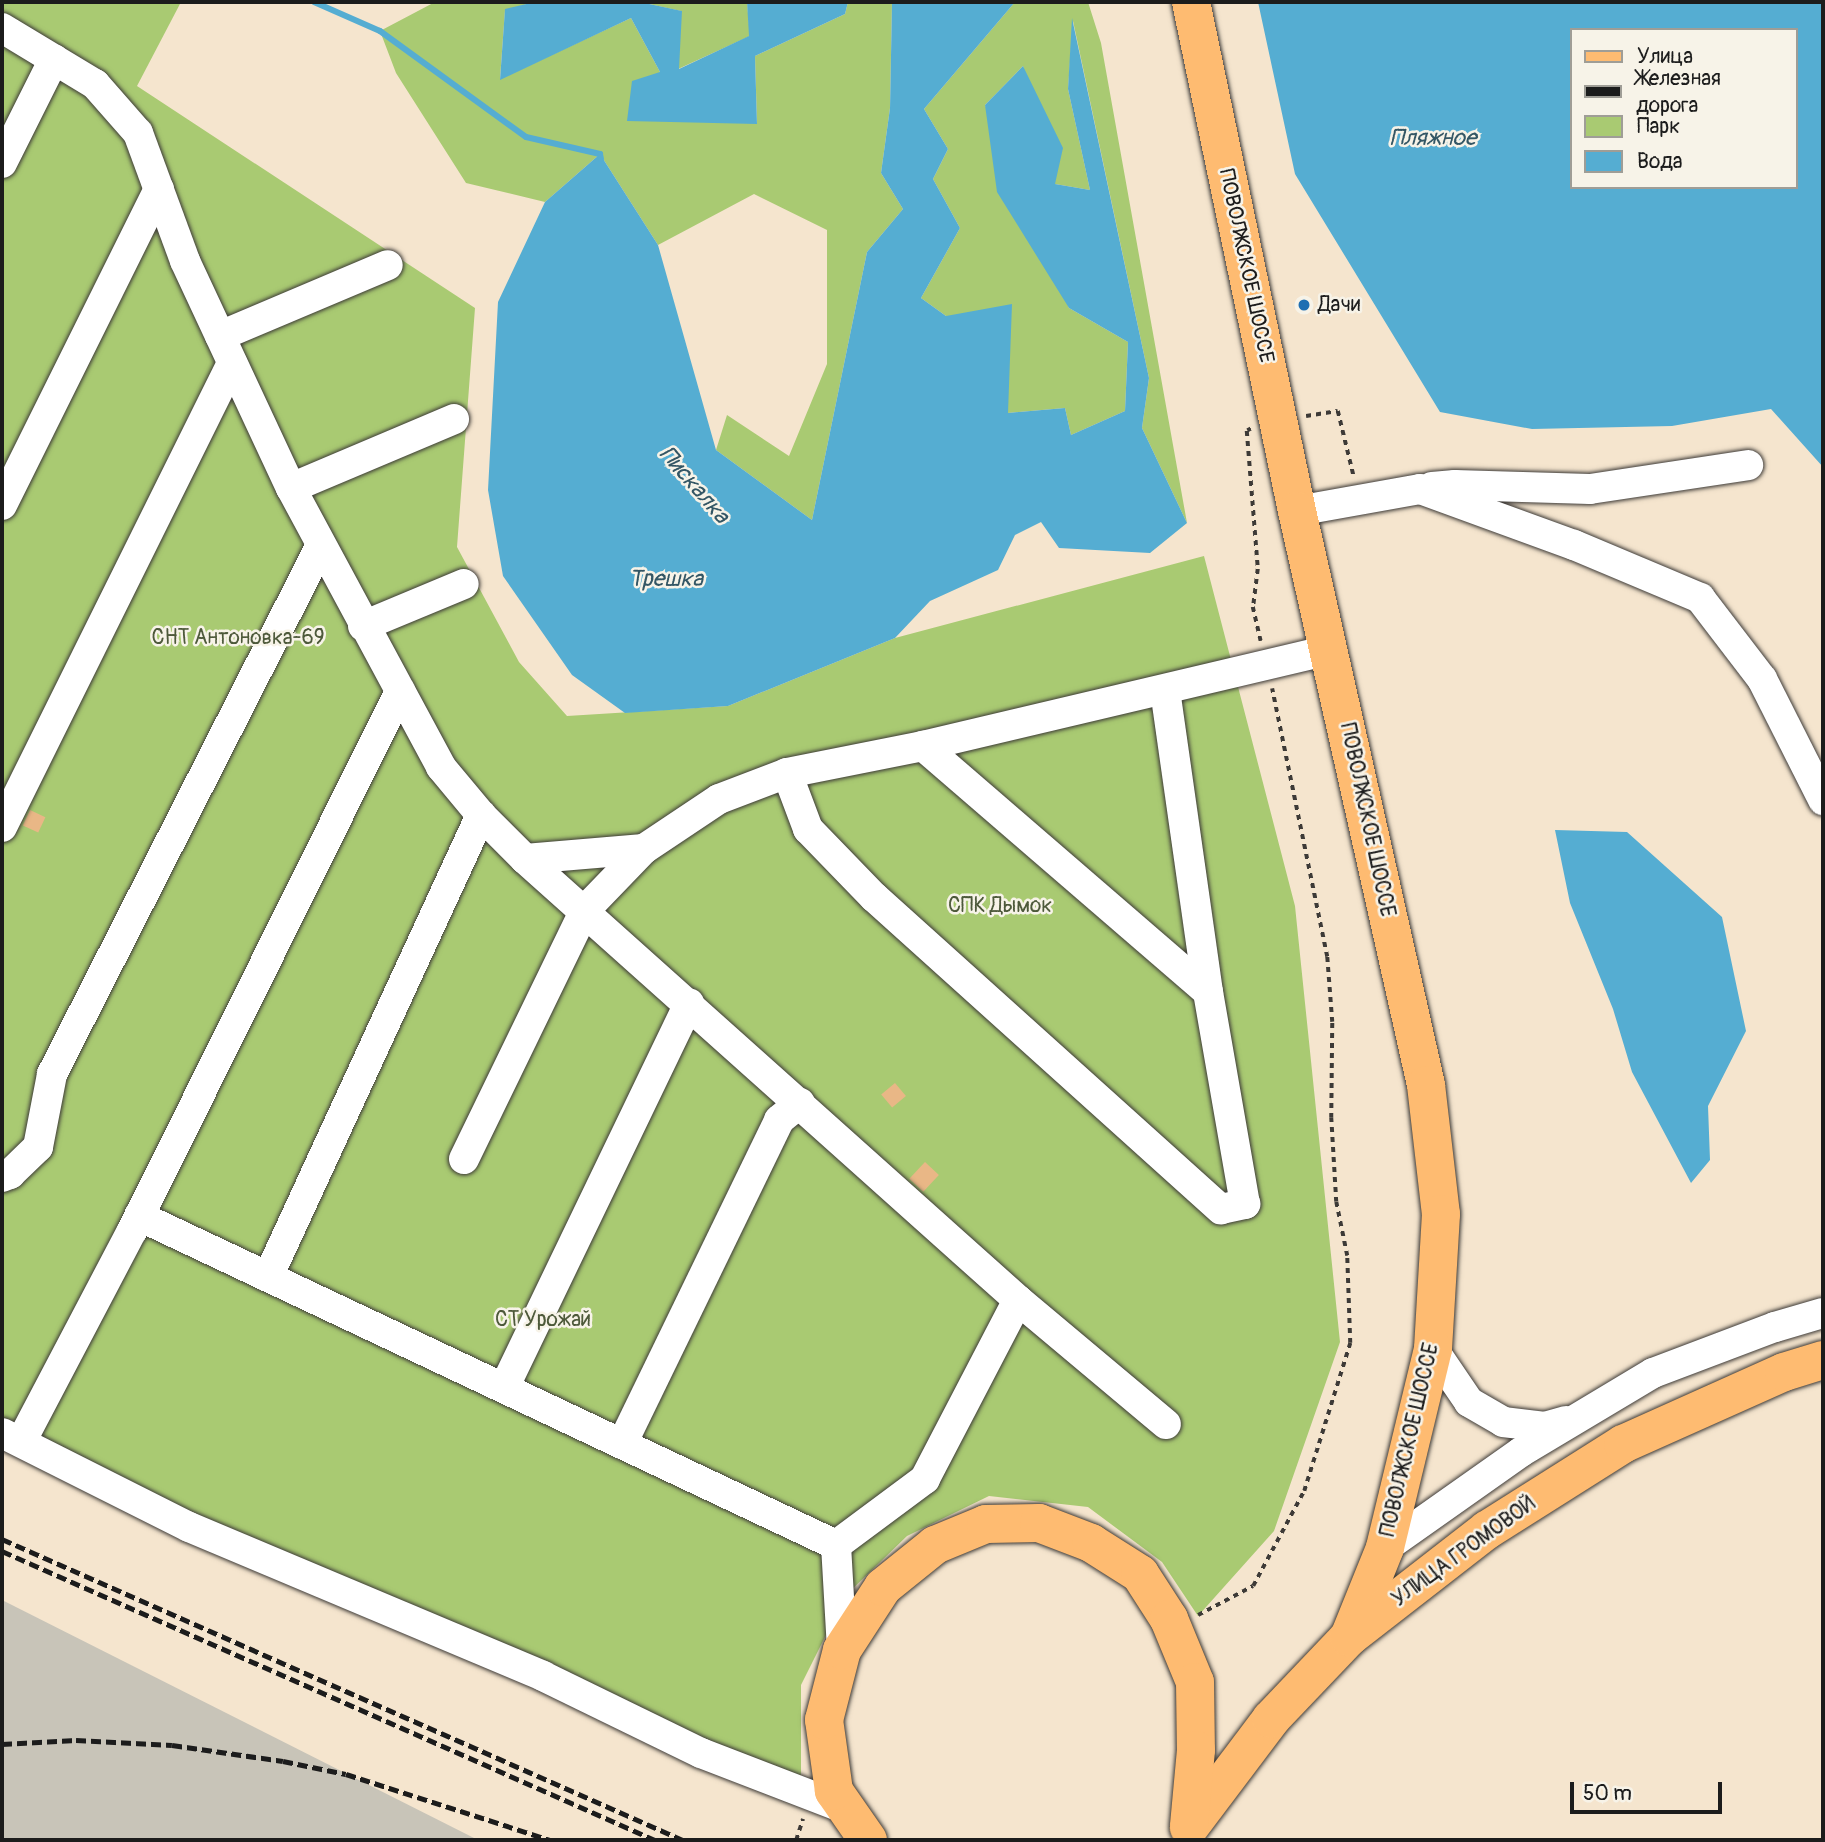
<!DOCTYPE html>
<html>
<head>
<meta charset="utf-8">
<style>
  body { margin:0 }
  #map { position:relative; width:1825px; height:1842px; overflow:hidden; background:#f5e5ce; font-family:Pangolin,sans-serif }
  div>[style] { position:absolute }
  .industrial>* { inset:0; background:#c8c4b8 }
  .green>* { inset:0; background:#a9ca72 }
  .water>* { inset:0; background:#55add2 }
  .stream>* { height:6px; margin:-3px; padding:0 3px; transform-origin:3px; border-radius:3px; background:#55add2 }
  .building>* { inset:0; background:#e9b786; transform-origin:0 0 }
  .path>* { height:3.5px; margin-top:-1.75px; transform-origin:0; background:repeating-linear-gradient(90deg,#3d3a37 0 5px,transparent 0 10px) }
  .roads { filter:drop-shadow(0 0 2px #3d3a37) drop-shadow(0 0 2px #3d3a37) }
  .minor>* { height:30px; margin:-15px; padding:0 15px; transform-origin:15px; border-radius:15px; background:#fff }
  .major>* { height:38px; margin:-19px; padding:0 19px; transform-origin:19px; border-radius:19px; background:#febb71 }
  .rail>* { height:5px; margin-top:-2.5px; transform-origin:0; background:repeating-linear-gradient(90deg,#1c1c1c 0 10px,transparent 0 15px) }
  .dots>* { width:19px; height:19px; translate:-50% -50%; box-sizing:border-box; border:4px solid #f7f3e8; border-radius:50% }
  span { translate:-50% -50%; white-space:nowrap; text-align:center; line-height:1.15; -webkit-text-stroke:5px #f7f3e8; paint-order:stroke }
  .street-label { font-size:21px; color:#1c1c1c }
  .poi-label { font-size:21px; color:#1c1c1c }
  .left { translate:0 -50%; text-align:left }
  .park-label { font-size:21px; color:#4d593a }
  .water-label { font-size:23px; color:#335665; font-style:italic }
  .frame { position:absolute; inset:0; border:4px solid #1c1c1c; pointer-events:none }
  .legend { position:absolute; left:1570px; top:28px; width:228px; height:161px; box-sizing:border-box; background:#f7f3e8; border:2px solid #9f9d96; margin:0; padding:9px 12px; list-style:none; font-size:21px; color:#1c1c1c }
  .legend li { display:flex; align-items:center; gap:14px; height:35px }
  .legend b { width:35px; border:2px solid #9f9d96 }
  .scale { position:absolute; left:1570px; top:1782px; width:152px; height:32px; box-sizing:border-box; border:4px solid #1c1c1c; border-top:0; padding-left:9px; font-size:21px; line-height:24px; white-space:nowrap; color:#1c1c1c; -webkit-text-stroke:5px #f7f3e8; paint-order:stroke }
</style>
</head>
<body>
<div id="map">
  <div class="industrial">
    <i style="clip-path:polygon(2px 1600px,478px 1840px,2px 1840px)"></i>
  </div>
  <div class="green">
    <i style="clip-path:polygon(2px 2px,181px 2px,137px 86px,475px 308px,457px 547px,519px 662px,567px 716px,728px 706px,895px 638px,1204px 556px,1295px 906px,1340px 1342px,1274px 1531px,1198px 1616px,1162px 1562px,1088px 1507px,989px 1496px,907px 1536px,846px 1595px,801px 1685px,801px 1790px,2px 1440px)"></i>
    <i style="clip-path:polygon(435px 2px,535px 2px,505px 10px,500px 79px,631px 18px,660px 72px,757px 123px,755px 56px,845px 14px,848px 2px,892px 2px,890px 108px,881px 173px,903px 209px,867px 252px,812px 520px,716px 450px,727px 415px,789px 456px,827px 364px,827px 230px,754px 194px,658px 245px,600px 154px,545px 202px,466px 183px,396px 73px,380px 31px)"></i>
    <i style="clip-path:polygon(640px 2px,747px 2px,750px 36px,678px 69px,681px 11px)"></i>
    <i style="clip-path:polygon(1015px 2px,1088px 2px,1101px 43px,1187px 523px,1142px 428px,1149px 378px,1073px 21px,1068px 89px,1090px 190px,1055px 184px,1023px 66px,985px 105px,1069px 308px,1128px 342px,1125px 411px,1071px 435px,1065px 408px,1008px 413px,946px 316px,921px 298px,960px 228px,933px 179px,948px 149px,924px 109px)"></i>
  </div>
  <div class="water">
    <i style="clip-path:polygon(535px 2px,640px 2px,682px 11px,679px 69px,749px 36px,747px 2px,848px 2px,845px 14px,755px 56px,757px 124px,627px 121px,632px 81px,660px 72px,631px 18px,500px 80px,505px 9px)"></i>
    <i style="clip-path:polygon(892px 2px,1015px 2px,924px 109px,948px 149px,933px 179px,960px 228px,921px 298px,946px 316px,1012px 304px,1008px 413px,1065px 408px,1071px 435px,1125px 411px,1128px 342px,1069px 308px,997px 192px,985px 105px,1023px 66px,1063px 148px,1055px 184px,1090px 190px,1068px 89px,1072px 18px,1149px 378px,1142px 428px,1187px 523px,1150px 553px,1059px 548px,1041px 522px,1015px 535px,998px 570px,930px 601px,895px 638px,728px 706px,625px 713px,572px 675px,503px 576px,488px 490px,498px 302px,545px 202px,600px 154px,658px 245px,716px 450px,812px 520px,867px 252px,903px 209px,881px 173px,890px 108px)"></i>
    <i style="clip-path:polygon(evenodd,1258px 2px,1823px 2px,1823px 467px,1771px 409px,1672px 426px,1532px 429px,1440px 412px,1295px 174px,1258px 2px,1571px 30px,1795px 30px,1795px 187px,1571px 187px,1571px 30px)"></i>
    <i style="clip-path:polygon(1555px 830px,1627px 832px,1722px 917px,1746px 1031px,1708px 1106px,1710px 1160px,1691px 1183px,1632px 1072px,1613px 1009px,1570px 903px)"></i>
  </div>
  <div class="stream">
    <i style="left:314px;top:2px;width:72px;rotate:23.7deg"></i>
    <i style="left:380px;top:31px;width:180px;rotate:36deg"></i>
    <i style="left:526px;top:137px;width:76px;rotate:12.9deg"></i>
    <i style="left:600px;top:154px;width:5px;rotate:79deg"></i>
  </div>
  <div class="building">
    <i style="left:30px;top:810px;width:17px;height:17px;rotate:25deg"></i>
    <i style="left:895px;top:1083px;width:17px;height:18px;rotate:50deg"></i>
    <i style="left:925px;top:1162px;width:19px;height:23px;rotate:43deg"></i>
  </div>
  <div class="path">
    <i style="left:1306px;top:416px;width:32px;rotate:-9deg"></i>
    <i style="left:1338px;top:411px;width:68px;rotate:76.4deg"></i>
    <i style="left:1251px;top:429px;width:4px;rotate:153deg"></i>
    <i style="left:1247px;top:431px;width:138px;rotate:85.4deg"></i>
    <i style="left:1258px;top:569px;width:38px;rotate:97deg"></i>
    <i style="left:1253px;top:607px;width:35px;rotate:77deg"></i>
    <i style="left:1198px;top:1615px;width:62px;rotate:-27.8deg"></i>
    <i style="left:1253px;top:1586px;width:108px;rotate:-61.8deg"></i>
    <i style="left:1304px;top:1491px;width:155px;rotate:-72.7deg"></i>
    <i style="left:1350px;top:1343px;width:87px;rotate:-92deg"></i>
    <i style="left:1347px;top:1256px;width:55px;rotate:-101.5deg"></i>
    <i style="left:1336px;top:1202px;width:84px;rotate:-93.4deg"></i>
    <i style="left:1331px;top:1118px;width:96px;rotate:-89.4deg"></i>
    <i style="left:1332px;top:1022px;width:65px;rotate:-94.4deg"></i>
    <i style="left:1327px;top:957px;width:274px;rotate:-101.6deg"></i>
    <i style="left:796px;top:1840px;width:22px;rotate:-72deg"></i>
  </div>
  <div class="roads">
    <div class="minor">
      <i style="left:2px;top:28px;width:109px;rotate:31.1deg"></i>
      <i style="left:95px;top:84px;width:65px;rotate:48.7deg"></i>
      <i style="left:138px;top:133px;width:136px;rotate:69.8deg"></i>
      <i style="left:185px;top:261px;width:251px;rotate:65deg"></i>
      <i style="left:291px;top:488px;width:317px;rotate:61.7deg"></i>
      <i style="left:441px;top:767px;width:62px;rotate:50.2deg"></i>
      <i style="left:481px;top:815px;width:62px;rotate:45deg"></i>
      <i style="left:525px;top:859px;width:661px;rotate:41.81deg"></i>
      <i style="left:1018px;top:1300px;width:202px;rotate:117.5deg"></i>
      <i style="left:925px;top:1479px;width:111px;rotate:143.4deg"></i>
      <i style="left:836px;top:1545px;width:105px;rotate:86.7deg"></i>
      <i style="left:2px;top:163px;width:116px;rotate:-63.4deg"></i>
      <i style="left:220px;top:336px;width:182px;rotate:-22.9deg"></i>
      <i style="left:1432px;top:487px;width:23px;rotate:-5deg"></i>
      <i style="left:1455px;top:485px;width:135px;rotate:1.7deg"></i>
      <i style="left:1590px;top:489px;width:160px;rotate:-8.6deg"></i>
      <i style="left:291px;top:488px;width:177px;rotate:-22.9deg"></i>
      <i style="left:2px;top:505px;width:353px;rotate:-63.6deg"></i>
      <i style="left:1297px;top:511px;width:125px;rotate:-10.1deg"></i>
      <i style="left:1420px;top:489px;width:164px;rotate:20deg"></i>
      <i style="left:1574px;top:545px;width:137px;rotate:22.8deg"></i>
      <i style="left:1700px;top:598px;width:102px;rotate:52.6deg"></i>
      <i style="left:1762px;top:679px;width:136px;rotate:63.2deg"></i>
      <i style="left:363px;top:626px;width:109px;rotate:-22.6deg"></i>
      <i style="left:923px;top:746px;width:376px;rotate:40.8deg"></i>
      <i style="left:787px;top:773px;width:60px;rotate:69.4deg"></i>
      <i style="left:808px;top:829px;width:95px;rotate:45.9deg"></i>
      <i style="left:874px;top:897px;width:467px;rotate:42deg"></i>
      <i style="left:1221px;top:1209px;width:25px;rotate:-12deg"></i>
      <i style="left:1245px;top:1204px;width:215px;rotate:-99.9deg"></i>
      <i style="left:1208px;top:992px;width:304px;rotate:-98.1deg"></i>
      <i style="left:2px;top:827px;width:518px;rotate:-63.63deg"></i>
      <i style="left:525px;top:859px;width:119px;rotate:-4.8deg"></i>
      <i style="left:464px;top:1159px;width:277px;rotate:-64.1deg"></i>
      <i style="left:585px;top:910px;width:85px;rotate:-46deg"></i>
      <i style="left:644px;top:849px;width:90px;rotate:-33.7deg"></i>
      <i style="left:719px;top:799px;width:73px;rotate:-20.9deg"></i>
      <i style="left:787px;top:773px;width:139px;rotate:-11.2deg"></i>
      <i style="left:923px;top:746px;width:418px;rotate:-13.3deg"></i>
      <i style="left:2px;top:1177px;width:9px;rotate:-21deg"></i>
      <i style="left:10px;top:1174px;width:39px;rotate:-44deg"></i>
      <i style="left:38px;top:1147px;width:74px;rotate:-79.1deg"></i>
      <i style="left:52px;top:1074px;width:591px;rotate:-63.04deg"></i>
      <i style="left:139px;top:1216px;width:771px;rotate:25.27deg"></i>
      <i style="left:268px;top:1277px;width:509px;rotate:-65.25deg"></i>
      <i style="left:1018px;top:1300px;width:193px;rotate:40deg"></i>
      <i style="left:1433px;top:1349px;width:64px;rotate:55.8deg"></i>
      <i style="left:1469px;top:1402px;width:39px;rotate:30deg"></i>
      <i style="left:1503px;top:1422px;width:42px;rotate:6.8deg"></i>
      <i style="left:1545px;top:1427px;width:22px;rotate:-16deg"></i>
      <i style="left:504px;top:1388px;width:427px;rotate:-64.3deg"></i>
      <i style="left:2px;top:1433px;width:209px;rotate:26.7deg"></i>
      <i style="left:189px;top:1527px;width:384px;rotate:22.8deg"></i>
      <i style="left:543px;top:1676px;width:176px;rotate:26deg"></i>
      <i style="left:701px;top:1753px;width:155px;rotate:21.1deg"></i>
      <i style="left:21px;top:1442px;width:238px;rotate:-62.3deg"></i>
      <i style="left:132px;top:1231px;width:603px;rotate:-63.6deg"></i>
      <i style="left:622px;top:1444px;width:360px;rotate:-64.1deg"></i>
      <i style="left:779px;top:1120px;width:27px;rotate:-39deg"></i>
      <i style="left:1385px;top:1548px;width:166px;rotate:-35.2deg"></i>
      <i style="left:1521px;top:1452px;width:154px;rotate:-30.9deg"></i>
      <i style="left:1653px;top:1373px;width:130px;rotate:-20.7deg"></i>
      <i style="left:1775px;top:1327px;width:50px;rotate:-16.3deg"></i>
    </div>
    <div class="major">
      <i style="left:1191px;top:2px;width:520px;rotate:78.24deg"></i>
      <i style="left:1297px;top:511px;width:588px;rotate:77.33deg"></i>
      <i style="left:1426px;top:1085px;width:130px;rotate:83.4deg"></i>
      <i style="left:1441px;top:1214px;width:135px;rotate:93.4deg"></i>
      <i style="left:1433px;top:1349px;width:205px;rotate:103.6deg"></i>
      <i style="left:1385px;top:1548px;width:96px;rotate:112deg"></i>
      <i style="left:1189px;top:1828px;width:136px;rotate:-53deg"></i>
      <i style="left:1271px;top:1719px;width:113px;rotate:-46.4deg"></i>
      <i style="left:1349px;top:1637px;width:175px;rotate:-37.8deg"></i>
      <i style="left:1487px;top:1530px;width:161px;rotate:-32.3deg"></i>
      <i style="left:1623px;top:1444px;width:176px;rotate:-24.1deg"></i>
      <i style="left:1784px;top:1372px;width:41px;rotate:-17.1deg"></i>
      <i style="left:868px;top:1840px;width:60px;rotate:-124.8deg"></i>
      <i style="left:834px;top:1791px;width:72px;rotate:-98deg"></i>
      <i style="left:824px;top:1720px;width:72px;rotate:-75.6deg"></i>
      <i style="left:842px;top:1650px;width:75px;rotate:-56.9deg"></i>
      <i style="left:883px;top:1587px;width:67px;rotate:-38.9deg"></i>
      <i style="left:935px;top:1545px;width:55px;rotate:-22.4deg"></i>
      <i style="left:986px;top:1524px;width:53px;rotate:-1.1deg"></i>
      <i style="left:1039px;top:1523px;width:56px;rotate:21deg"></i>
      <i style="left:1091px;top:1543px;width:58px;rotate:32.3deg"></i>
      <i style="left:1140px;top:1574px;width:54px;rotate:57.2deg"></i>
      <i style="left:1169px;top:1619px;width:68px;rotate:67.6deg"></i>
      <i style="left:1195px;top:1682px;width:68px;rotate:89.2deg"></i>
      <i style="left:1196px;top:1750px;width:76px;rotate:95.3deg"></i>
    </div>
  </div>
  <div class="rail">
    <i style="left:2px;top:1539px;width:745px;rotate:23.85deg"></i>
    <i style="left:2px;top:1551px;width:714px;rotate:23.87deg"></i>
    <i style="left:2px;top:1744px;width:74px;rotate:-3.1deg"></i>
    <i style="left:76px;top:1740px;width:96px;rotate:3deg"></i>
    <i style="left:172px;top:1745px;width:112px;rotate:8.2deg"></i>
    <i style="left:283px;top:1761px;width:64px;rotate:11.7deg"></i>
    <i style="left:346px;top:1774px;width:214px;rotate:17.9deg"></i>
  </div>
  <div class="dots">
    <i style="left:1304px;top:305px;background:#1f6fb2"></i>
  </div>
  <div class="street-label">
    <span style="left:1246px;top:266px;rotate:78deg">ПОВОЛЖСКОЕ ШОССЕ</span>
    <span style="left:1367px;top:820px;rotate:78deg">ПОВОЛЖСКОЕ ШОССЕ</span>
    <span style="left:1410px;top:1440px;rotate:-77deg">ПОВОЛЖСКОЕ ШОССЕ</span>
    <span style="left:1464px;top:1552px;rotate:-36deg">УЛИЦА ГРОМОВОЙ</span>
  </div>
  <div class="poi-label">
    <span class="left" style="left:1318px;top:305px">Дачи</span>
  </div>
  <div class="park-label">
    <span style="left:238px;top:638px">СНТ Антоновка-69</span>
    <span style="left:1000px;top:906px">СПК Дымок</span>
    <span style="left:543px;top:1320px">СТ Урожай</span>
  </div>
  <div class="water-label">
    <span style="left:1433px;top:138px">Пляжное</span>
    <span style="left:694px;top:485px;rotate:49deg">Пискалка</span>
    <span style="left:666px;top:579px">Трешка</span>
  </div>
  <div class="frame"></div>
  <ul class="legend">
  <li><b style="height:9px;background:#febb71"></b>Улица</li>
  <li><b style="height:9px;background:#1c1c1c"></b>Железная дорога</li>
  <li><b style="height:19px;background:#a9ca72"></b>Парк</li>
  <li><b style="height:19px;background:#55add2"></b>Вода</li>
  </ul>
  <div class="scale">50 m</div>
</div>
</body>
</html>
